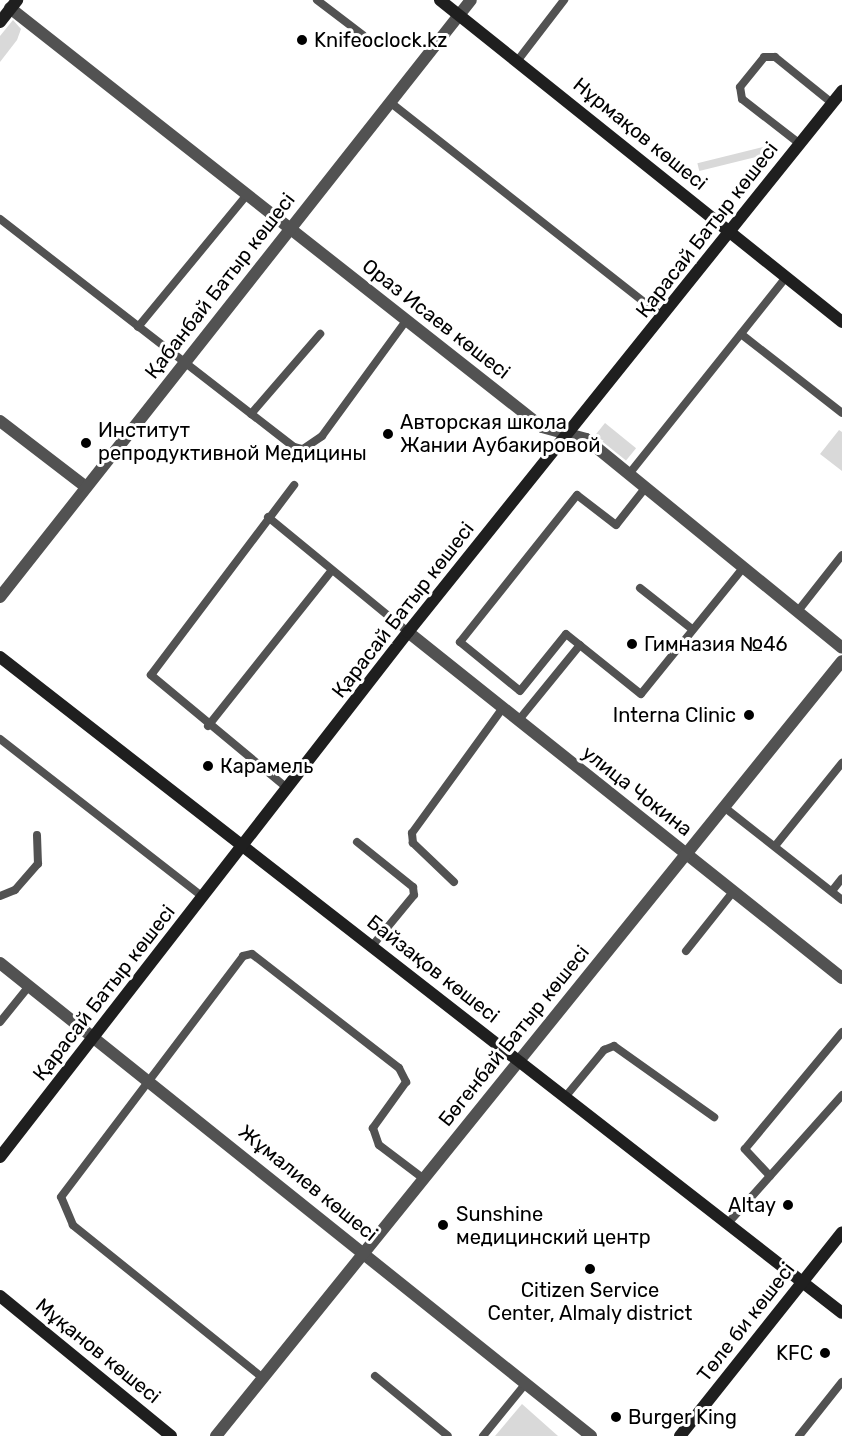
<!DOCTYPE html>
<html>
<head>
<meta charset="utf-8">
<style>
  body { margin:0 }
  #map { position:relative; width:842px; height:1436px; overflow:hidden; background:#fff; font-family:Rubik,sans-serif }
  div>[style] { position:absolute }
  .green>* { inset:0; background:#d9d9d9; transform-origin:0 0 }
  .lane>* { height:8px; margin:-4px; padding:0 4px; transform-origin:4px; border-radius:4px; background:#525252 }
  .street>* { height:12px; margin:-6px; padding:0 6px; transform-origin:6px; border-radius:6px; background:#525252 }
  .secondary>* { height:12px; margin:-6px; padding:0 6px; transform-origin:6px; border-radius:6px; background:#1f1f1f }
  .dots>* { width:16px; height:16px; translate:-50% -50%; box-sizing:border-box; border:3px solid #fff; border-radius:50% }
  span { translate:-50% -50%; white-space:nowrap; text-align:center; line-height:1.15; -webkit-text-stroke:6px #fff; paint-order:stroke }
  .poi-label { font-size:20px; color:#000 }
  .left { translate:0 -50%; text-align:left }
  .right { translate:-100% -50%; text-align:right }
  .street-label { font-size:20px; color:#000 }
</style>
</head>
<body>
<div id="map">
  <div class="green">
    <i style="clip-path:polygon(13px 20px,21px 29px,17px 40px,0 62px,0 36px)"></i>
    <i style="left:775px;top:144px;width:8px;height:80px;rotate:76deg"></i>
    <i style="left:605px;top:423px;width:40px;height:16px;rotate:39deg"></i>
    <i style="clip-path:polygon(839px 430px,842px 432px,842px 471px,820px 454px)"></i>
    <i style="clip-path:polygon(522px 1404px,558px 1436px,495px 1436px)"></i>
  </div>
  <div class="lane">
    <i style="left:317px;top:0;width:58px;rotate:37.3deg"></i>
    <i style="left:518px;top:60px;width:76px;rotate:-52.5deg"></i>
    <i style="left:391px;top:103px;width:346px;rotate:38.2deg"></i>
    <i style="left:800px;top:144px;width:73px;rotate:-142.2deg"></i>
    <i style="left:742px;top:99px;width:12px;rotate:-99deg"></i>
    <i style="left:740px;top:87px;width:38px;rotate:-51deg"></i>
    <i style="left:764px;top:57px;width:11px"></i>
    <i style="left:775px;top:57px;width:73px;rotate:38.9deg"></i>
    <i style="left:0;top:219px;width:372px;rotate:37.8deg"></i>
    <i style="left:294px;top:447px;width:9px;rotate:13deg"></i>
    <i style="left:303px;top:449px;width:23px;rotate:-34deg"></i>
    <i style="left:322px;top:436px;width:142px;rotate:-53.9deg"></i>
    <i style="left:138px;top:327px;width:170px;rotate:-50.5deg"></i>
    <i style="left:741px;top:334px;width:128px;rotate:38deg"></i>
    <i style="left:251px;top:414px;width:106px;rotate:-49.2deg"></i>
    <i style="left:629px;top:474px;width:252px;rotate:-51.4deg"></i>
    <i style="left:646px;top:487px;width:48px;rotate:128.3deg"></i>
    <i style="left:616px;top:525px;width:49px;rotate:-142.4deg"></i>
    <i style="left:577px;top:495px;width:188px;rotate:128.5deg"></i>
    <i style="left:460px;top:642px;width:77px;rotate:39.2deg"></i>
    <i style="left:520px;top:691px;width:73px;rotate:-51.1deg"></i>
    <i style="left:566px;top:634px;width:96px;rotate:38.7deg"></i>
    <i style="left:641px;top:694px;width:164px;rotate:-51deg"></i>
    <i style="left:268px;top:517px;width:181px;rotate:39.4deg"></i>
    <i style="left:640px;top:588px;width:66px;rotate:38.3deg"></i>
    <i style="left:798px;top:611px;width:71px;rotate:-51.8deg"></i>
    <i style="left:518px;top:721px;width:98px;rotate:-50.8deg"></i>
    <i style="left:208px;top:726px;width:199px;rotate:-51.5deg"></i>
    <i style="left:0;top:739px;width:257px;rotate:37.9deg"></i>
    <i style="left:287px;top:788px;width:177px;rotate:-140.3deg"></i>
    <i style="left:151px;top:675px;width:238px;rotate:-53deg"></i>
    <i style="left:724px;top:807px;width:150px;rotate:38.2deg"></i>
    <i style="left:357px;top:842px;width:72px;rotate:38.8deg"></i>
    <i style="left:413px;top:887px;width:8px;rotate:83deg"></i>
    <i style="left:414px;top:895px;width:66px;rotate:129.5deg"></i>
    <i style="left:775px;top:846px;width:107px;rotate:-51.1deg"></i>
    <i style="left:454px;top:882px;width:57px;rotate:-136.4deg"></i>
    <i style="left:413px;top:843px;width:10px;rotate:-96deg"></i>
    <i style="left:412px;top:833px;width:153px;rotate:-54deg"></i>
    <i style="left:832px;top:891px;width:16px;rotate:-52deg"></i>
    <i style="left:0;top:896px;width:16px;rotate:-22deg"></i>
    <i style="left:15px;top:890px;width:35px;rotate:-49deg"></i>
    <i style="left:38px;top:864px;width:29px;rotate:-92deg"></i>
    <i style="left:686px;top:951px;width:75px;rotate:-51.5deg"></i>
    <i style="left:0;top:1022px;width:46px;rotate:-51.1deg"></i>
    <i style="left:566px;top:1096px;width:60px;rotate:-50.4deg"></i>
    <i style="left:604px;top:1050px;width:11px;rotate:-22deg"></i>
    <i style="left:614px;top:1046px;width:123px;rotate:35.4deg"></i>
    <i style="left:770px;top:1176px;width:37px;rotate:-133deg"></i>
    <i style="left:745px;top:1149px;width:152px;rotate:-50.3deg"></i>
    <i style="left:729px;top:1222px;width:170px;rotate:-48.3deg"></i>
    <i style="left:375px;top:1376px;width:94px;rotate:39.4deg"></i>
    <i style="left:263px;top:1378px;width:244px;rotate:-141.2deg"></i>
    <i style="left:73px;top:1225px;width:30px;rotate:-113deg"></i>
    <i style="left:61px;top:1197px;width:302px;rotate:-52.9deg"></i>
    <i style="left:243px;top:956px;width:9px;rotate:-13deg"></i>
    <i style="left:252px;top:954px;width:186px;rotate:37.8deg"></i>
    <i style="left:399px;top:1068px;width:16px;rotate:63deg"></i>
    <i style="left:406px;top:1082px;width:57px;rotate:125.7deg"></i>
    <i style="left:373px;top:1128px;width:18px;rotate:71deg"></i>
    <i style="left:379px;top:1145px;width:56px;rotate:37.1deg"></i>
    <i style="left:483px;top:1436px;width:68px;rotate:-50.9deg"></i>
    <i style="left:799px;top:1436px;width:69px;rotate:-51.5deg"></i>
  </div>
  <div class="street">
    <i style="left:10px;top:8px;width:677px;rotate:38.22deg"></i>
    <i style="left:542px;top:427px;width:46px;rotate:15.3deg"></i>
    <i style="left:586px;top:439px;width:330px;rotate:39.2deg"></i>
    <i style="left:0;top:421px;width:108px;rotate:37.5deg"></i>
    <i style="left:0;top:597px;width:760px;rotate:-51.73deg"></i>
    <i style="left:408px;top:632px;width:555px;rotate:38.56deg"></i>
    <i style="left:0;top:963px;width:757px;rotate:38.67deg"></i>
    <i style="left:216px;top:1436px;width:996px;rotate:-51.07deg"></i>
  </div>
  <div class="secondary">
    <i style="left:440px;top:0;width:515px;rotate:38.69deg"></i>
    <i style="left:0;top:22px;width:28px;rotate:-52deg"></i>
    <i style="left:0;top:657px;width:1067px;rotate:37.92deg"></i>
    <i style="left:0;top:1157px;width:665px;rotate:-52.15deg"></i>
    <i style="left:408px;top:632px;width:694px;rotate:-51.26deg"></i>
    <i style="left:0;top:1296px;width:221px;rotate:39.3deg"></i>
    <i style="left:680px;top:1436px;width:260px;rotate:-51.5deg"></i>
  </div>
  <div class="dots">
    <i style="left:302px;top:40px;background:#000"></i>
    <i style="left:388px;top:434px;background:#000"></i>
    <i style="left:86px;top:443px;background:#000"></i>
    <i style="left:632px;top:644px;background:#000"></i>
    <i style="left:749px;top:715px;background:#000"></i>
    <i style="left:208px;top:766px;background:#000"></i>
    <i style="left:788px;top:1205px;background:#000"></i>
    <i style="left:443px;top:1225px;background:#000"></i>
    <i style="left:590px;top:1269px;background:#000"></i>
    <i style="left:825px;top:1353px;background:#000"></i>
    <i style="left:616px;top:1417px;background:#000"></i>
  </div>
  <div class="poi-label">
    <span class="left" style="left:314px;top:40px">Knifeoclock.kz</span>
    <span class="left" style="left:400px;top:434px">Авторская школа<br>Жании Аубакировой</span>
    <span class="left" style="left:98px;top:442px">Институт<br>репродуктивной Медицины</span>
    <span class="left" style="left:644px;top:644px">Гимназия №46</span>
    <span class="right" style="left:736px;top:715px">Interna Clinic</span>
    <span class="left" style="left:220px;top:766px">Карамель</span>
    <span class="right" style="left:776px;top:1205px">Altay</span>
    <span class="left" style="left:456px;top:1226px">Sunshine<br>медицинский центр</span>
    <span style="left:590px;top:1302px">Citizen Service<br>Center, Almaly district</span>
    <span class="right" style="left:813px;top:1353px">KFC</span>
    <span class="left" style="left:628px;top:1417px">Burger King</span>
  </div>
  <div class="street-label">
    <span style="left:640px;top:134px;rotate:39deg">Нұрмақов көшесі</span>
    <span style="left:707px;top:230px;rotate:-52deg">Қарасай Батыр көшесі</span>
    <span style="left:220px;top:286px;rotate:-52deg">Қабанбай Батыр көшесі</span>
    <span style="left:436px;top:319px;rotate:38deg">Ораз Исаев көшесі</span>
    <span style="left:403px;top:610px;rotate:-52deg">Қарасай Батыр көшесі</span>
    <span style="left:637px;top:791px;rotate:38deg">улица Чокина</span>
    <span style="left:433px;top:969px;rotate:38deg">Байзақов көшесі</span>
    <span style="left:104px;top:993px;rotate:-52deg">Қарасай Батыр көшесі</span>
    <span style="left:514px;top:1036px;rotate:-51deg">Бөгенбай Батыр көшесі</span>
    <span style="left:308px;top:1183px;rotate:39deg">Жұмалиев көшесі</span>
    <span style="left:746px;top:1322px;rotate:-52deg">Төле би көшесі</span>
    <span style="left:98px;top:1351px;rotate:39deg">Мұқанов көшесі</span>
  </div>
</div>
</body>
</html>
